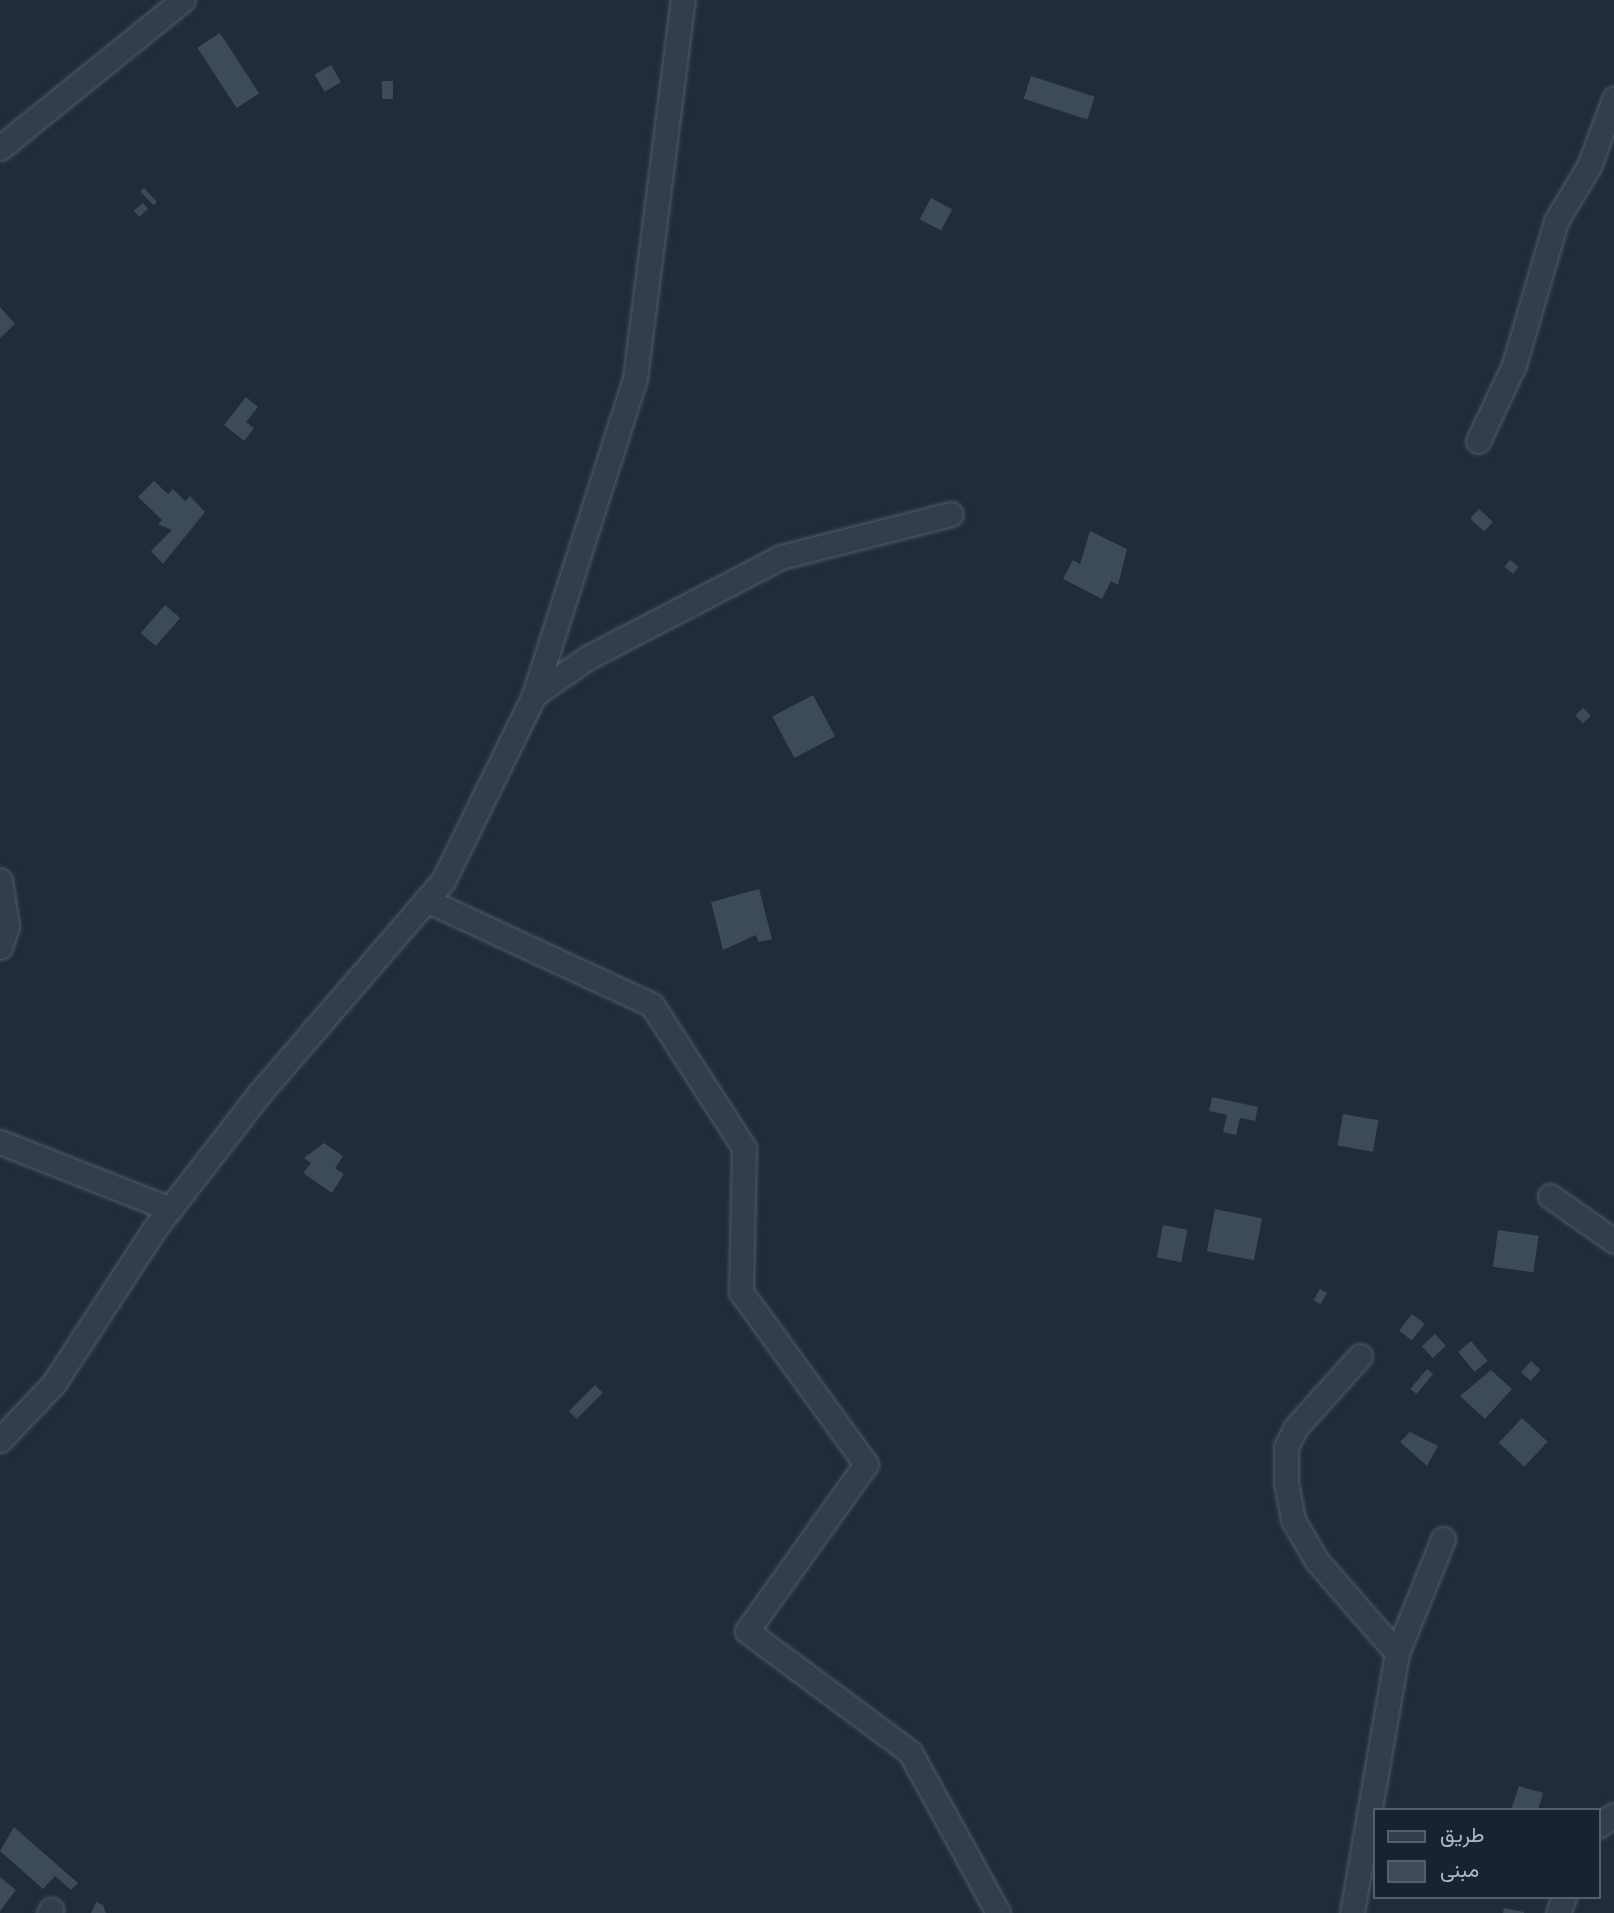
<!DOCTYPE html>
<html>
<head>
<meta charset="utf-8">
<style>
  body { margin:0 }
  #map { position:relative; width:1614px; height:1913px; overflow:hidden; background:#202c3a; font-family:"IBM Plex Sans",Vazirmatn,sans-serif }
  div>[style] { position:absolute }
  .building>* { inset:0; background:#3c4a5a; transform-origin:0 0 }
  .roads { filter:drop-shadow(0 0 2px #525b68) drop-shadow(0 0 2px #525b68) }
  .minor>* { height:23px; margin:-11.5px; padding:0 11.5px; transform-origin:11.5px; border-radius:11.5px; background:#343e4a }
  span { translate:-50% -50%; white-space:nowrap; text-align:center; line-height:1.15; -webkit-text-stroke:5px #19232f; paint-order:stroke }
  .legend { position:absolute; left:1373px; top:1808px; width:228px; height:91px; box-sizing:border-box; background:#19232f; border:2px solid #555f6c; margin:0; padding:9px 12px; list-style:none; font-size:21px; color:#afb8c7 }
  .legend li { display:flex; align-items:center; gap:14px; height:35px }
  .legend b { width:35px; border:2px solid #555f6c }
</style>
</head>
<body>
<div id="map">
  <div class="building">
    <i style="left:220px;top:33px;width:72px;height:27px;rotate:57deg"></i>
    <i style="left:331px;top:65px;width:20px;height:19px;rotate:60deg"></i>
    <i style="left:1031px;top:76px;width:67px;height:24px;rotate:18deg"></i>
    <i style="left:382px;top:81px;width:11px;height:18px"></i>
    <i style="left:144px;top:188px;width:19px;height:5px;rotate:47deg"></i>
    <i style="left:931px;top:198px;width:24px;height:24px;rotate:28deg"></i>
    <i style="left:143px;top:203px;width:8px;height:12px;rotate:50deg"></i>
    <i style="clip-path:polygon(0 307px,15px 324px,0 338px)"></i>
    <i style="clip-path:polygon(246px 397px,258px 407px,246px 422px,254px 428px,244px 441px,224px 425px)"></i>
    <i style="clip-path:polygon(154px 481px,168px 494px,173px 489px,185px 501px,190px 496px,205px 512px,163px 564px,151px 551px,172px 530px,158px 524px,162px 520px,138px 497px)"></i>
    <i style="left:1479px;top:509px;width:19px;height:13px;rotate:43deg"></i>
    <i style="clip-path:polygon(1090px 531px,1127px 549px,1118px 585px,1111px 581px,1102px 599px,1063px 579px,1073px 560px,1080px 564px)"></i>
    <i style="left:1510px;top:560px;width:11px;height:9px;rotate:38deg"></i>
    <i style="left:165px;top:605px;width:20px;height:37px;rotate:41deg"></i>
    <i style="left:813px;top:695px;width:47px;height:46px;rotate:62deg"></i>
    <i style="left:1583px;top:708px;width:11px;height:11px;rotate:45deg"></i>
    <i style="clip-path:polygon(759px 889px,772px 939px,758px 942px,756px 935px,723px 950px,711px 902px)"></i>
    <i style="clip-path:polygon(1212px 1097px,1258px 1107px,1255px 1121px,1240px 1118px,1236px 1135px,1223px 1132px,1227px 1115px,1209px 1111px)"></i>
    <i style="left:1343px;top:1114px;width:36px;height:32px;rotate:10deg"></i>
    <i style="clip-path:polygon(324px 1143px,343px 1156px,335px 1168px,344px 1174px,332px 1193px,303px 1173px,311px 1163px,304px 1158px)"></i>
    <i style="left:1215px;top:1209px;width:48px;height:43px;rotate:11deg"></i>
    <i style="left:1163px;top:1225px;width:25px;height:33px;rotate:11deg"></i>
    <i style="left:1498px;top:1230px;width:41px;height:37px;rotate:8deg"></i>
    <i style="left:1320px;top:1289px;width:8px;height:13px;rotate:30deg"></i>
    <i style="left:1412px;top:1314px;width:16px;height:21px;rotate:38deg"></i>
    <i style="left:1435px;top:1334px;width:16px;height:18px;rotate:47deg"></i>
    <i style="left:1471px;top:1341px;width:26px;height:17px;rotate:50deg"></i>
    <i style="left:1531px;top:1361px;width:13px;height:15px;rotate:42deg"></i>
    <i style="left:1427px;top:1369px;width:8px;height:26px;rotate:40deg"></i>
    <i style="clip-path:polygon(1491px 1370px,1512px 1389px,1485px 1419px,1460px 1396px)"></i>
    <i style="left:595px;top:1385px;width:11px;height:37px;rotate:45deg"></i>
    <i style="left:1522px;top:1418px;width:35px;height:34px;rotate:43deg"></i>
    <i style="clip-path:polygon(1410px 1432px,1438px 1446px,1427px 1466px,1400px 1442px)"></i>
    <i style="clip-path:polygon(1519px 1786px,1543px 1793px,1538px 1810px,1511px 1810px)"></i>
    <i style="clip-path:polygon(14px 1827px,78px 1883px,71px 1890px,55px 1876px,43px 1889px,0 1851px)"></i>
    <i style="clip-path:polygon(0 1877px,16px 1890px,0 1911px)"></i>
    <i style="clip-path:polygon(96px 1902px,103px 1905px,106px 1913px,91px 1913px)"></i>
    <i style="clip-path:polygon(1504px 1908px,1524px 1912px,1524px 1913px,1503px 1913px)"></i>
  </div>
  <div class="roads">
    <div class="minor">
      <i style="left:0;top:148px;width:235px;rotate:-39deg"></i>
      <i style="left:1478px;top:441px;width:84px;rotate:-64.7deg"></i>
      <i style="left:1514px;top:365px;width:150px;rotate:-73.7deg"></i>
      <i style="left:1556px;top:221px;width:64px;rotate:-59deg"></i>
      <i style="left:1589px;top:166px;width:72px;rotate:-69.5deg"></i>
      <i style="left:534px;top:695px;width:333px;rotate:-72.3deg"></i>
      <i style="left:635px;top:378px;width:381px;rotate:-82.8deg"></i>
      <i style="left:0;top:880px;width:47px;rotate:81.3deg"></i>
      <i style="left:7px;top:926px;width:22px;rotate:108deg"></i>
      <i style="left:426px;top:900px;width:249px;rotate:24.9deg"></i>
      <i style="left:652px;top:1005px;width:170px;rotate:57.2deg"></i>
      <i style="left:744px;top:1148px;width:144px;rotate:91.2deg"></i>
      <i style="left:741px;top:1292px;width:213px;rotate:54deg"></i>
      <i style="left:866px;top:1464px;width:205px;rotate:125.5deg"></i>
      <i style="left:747px;top:1631px;width:203px;rotate:36.6deg"></i>
      <i style="left:910px;top:1752px;width:183px;rotate:61.3deg"></i>
      <i style="left:0;top:1142px;width:183px;rotate:21.5deg"></i>
      <i style="left:1550px;top:1196px;width:78px;rotate:35.1deg"></i>
      <i style="left:1360px;top:1356px;width:96px;rotate:132deg"></i>
      <i style="left:1296px;top:1427px;width:22px;rotate:117deg"></i>
      <i style="left:1286px;top:1447px;width:36px;rotate:90deg"></i>
      <i style="left:1286px;top:1483px;width:38px;rotate:79deg"></i>
      <i style="left:1293px;top:1520px;width:48px;rotate:59.7deg"></i>
      <i style="left:1317px;top:1561px;width:122px;rotate:49deg"></i>
      <i style="left:0;top:1440px;width:79px;rotate:-46.5deg"></i>
      <i style="left:54px;top:1383px;width:185px;rotate:-56.9deg"></i>
      <i style="left:155px;top:1228px;width:170px;rotate:-52.2deg"></i>
      <i style="left:259px;top:1094px;width:281px;rotate:-49.2deg"></i>
      <i style="left:443px;top:881px;width:207px;rotate:-63.9deg"></i>
      <i style="left:534px;top:695px;width:65px;rotate:-34.9deg"></i>
      <i style="left:587px;top:658px;width:219px;rotate:-27.5deg"></i>
      <i style="left:781px;top:557px;width:175px;rotate:-14.2deg"></i>
      <i style="left:1598px;top:1826px;width:19px;rotate:-35deg"></i>
      <i style="left:49px;top:1913px;width:4px;rotate:-56deg"></i>
      <i style="left:1352px;top:1913px;width:264px;rotate:-80.2deg"></i>
      <i style="left:1397px;top:1653px;width:123px;rotate:-68deg"></i>
      <i style="left:1558px;top:1913px;width:17px;rotate:-69deg"></i>
    </div>
  </div>
  <ul class="legend">
  <li><b style="height:9px;background:#343e4a"></b>طريق</li>
  <li><b style="height:19px;background:#3c4a5a"></b>مبنى</li>
  </ul>
</div>
</body>
</html>
